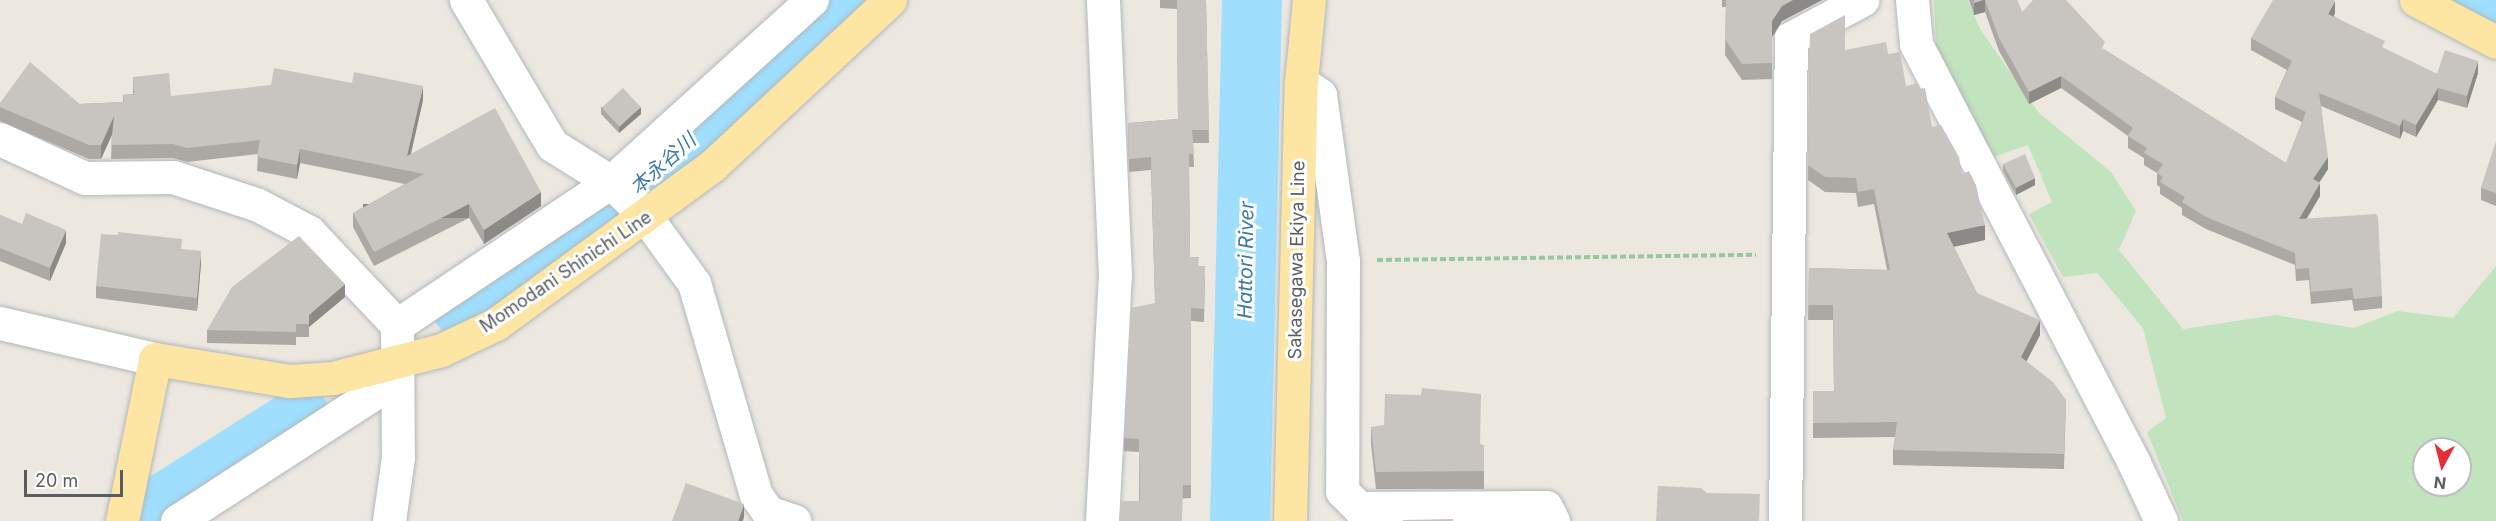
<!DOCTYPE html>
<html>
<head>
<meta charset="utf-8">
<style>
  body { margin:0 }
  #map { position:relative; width:2496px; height:521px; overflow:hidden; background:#ece8e0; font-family:Inter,"Noto Sans JP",sans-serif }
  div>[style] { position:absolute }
  .green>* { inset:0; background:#c1e3bd }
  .river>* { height:60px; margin:-30px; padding:0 30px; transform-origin:30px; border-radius:30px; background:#9fdefd }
  .path>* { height:4px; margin-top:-2px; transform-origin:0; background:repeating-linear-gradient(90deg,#97c79f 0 6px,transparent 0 9px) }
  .roads { filter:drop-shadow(0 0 2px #b3b7bb) drop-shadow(0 0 2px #b3b7bb) }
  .minor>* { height:33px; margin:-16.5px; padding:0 16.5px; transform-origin:16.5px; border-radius:16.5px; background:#fff }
  .major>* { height:33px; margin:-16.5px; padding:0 16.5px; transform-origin:16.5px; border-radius:16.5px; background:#fde5a4 }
  .wall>* { inset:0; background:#aca9a5 }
  .shaded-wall>* { inset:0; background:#8c8a86; transform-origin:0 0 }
  .building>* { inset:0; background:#c8c5c0; transform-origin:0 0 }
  span { translate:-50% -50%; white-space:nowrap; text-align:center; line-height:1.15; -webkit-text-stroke:6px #fff; paint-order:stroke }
  .street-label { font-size:18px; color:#595d61 }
  .water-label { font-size:20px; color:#3c7aa5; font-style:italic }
  .north { position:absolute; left:2412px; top:437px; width:60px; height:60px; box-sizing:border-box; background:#fff; border:2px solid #bdbec0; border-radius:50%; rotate:187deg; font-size:16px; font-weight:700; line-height:24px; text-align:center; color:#595d61 }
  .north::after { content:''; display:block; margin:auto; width:21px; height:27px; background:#e42e33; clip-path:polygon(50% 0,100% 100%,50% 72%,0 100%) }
  .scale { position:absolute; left:24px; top:470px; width:99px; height:27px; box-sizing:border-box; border:3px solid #595d61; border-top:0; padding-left:8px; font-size:18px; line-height:21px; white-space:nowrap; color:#595d61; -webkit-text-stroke:4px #fff; paint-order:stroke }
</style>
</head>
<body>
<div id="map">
  <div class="green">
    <i style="clip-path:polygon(evenodd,1934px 0,1968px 0,1980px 29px,2039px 113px,2111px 172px,2136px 211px,2119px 250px,2183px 329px,2276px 315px,2354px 328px,2398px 311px,2453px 318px,2496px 266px,2496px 521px,2183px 521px,2147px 432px,2166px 418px,2143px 328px,2097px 273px,2063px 277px,2029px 214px,2052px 202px,2028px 145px,1993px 157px,1936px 47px,1934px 0,2424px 449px,2460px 449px,2460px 485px,2424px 485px,2424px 449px)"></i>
  </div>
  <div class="river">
    <i style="left:2468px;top:0;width:32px;rotate:30deg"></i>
    <i style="left:462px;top:308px;width:170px;rotate:-32.8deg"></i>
    <i style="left:605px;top:216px;width:325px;rotate:-41.6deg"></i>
    <i style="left:161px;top:505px;width:165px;rotate:-32.3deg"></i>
    <i style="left:1240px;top:521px;width:521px;rotate:-88.68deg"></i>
  </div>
  <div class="path">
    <i style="left:1377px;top:260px;width:379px;rotate:-0.8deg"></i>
  </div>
  <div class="roads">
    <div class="minor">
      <i style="left:466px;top:0;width:169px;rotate:59.3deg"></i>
      <i style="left:552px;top:145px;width:70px;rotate:32.1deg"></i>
      <i style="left:611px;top:182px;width:49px;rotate:45deg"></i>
      <i style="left:646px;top:217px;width:82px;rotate:54deg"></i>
      <i style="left:694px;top:283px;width:221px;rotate:73.7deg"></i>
      <i style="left:756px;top:495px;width:21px;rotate:55deg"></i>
      <i style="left:768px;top:512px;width:28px;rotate:19deg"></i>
      <i style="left:1912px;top:0;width:44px;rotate:84.8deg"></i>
      <i style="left:1916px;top:44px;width:472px;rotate:62.5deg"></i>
      <i style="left:2134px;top:463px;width:64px;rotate:65deg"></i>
      <i style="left:1301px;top:82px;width:23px;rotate:34deg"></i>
      <i style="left:1320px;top:95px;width:167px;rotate:82.1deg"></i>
      <i style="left:1343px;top:260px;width:231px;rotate:90.2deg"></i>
      <i style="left:1342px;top:491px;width:24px;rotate:45deg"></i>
      <i style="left:1359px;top:508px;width:187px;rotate:-0.3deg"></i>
      <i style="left:1546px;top:507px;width:16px;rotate:63deg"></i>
      <i style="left:0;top:139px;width:94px;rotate:24.6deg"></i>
      <i style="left:85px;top:178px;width:88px;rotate:-0.7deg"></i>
      <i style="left:173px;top:177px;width:89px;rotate:18.2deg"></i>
      <i style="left:258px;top:205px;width:58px;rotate:27.9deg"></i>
      <i style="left:309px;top:232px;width:128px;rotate:46.6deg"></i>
      <i style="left:397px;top:325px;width:132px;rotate:89.6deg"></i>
      <i style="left:398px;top:457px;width:65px;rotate:98deg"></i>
      <i style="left:0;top:323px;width:159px;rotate:13.1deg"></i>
      <i style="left:397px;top:325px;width:257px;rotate:-33.8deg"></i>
      <i style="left:611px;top:182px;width:271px;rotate:-42.2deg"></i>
      <i style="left:177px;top:521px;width:262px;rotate:-33deg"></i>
      <i style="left:1102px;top:521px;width:245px;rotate:-87deg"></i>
      <i style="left:1115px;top:276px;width:276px;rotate:-92.5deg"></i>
      <i style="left:1785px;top:521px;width:483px;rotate:-89.3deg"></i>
      <i style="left:1791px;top:38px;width:81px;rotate:-28.2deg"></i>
    </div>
    <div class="major">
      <i style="left:2416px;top:0;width:90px;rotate:27.7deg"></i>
      <i style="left:122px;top:521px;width:165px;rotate:-78.5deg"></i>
      <i style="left:155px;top:359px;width:137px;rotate:9.3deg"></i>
      <i style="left:290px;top:381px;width:43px;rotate:-4deg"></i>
      <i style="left:333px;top:378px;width:112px;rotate:-14.5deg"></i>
      <i style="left:441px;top:350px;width:61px;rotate:-25.3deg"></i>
      <i style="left:496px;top:324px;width:269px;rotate:-36.2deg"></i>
      <i style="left:713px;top:165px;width:242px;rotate:-43deg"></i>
      <i style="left:1290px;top:521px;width:439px;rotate:-88.6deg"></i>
      <i style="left:1301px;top:82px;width:82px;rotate:-84.4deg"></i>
    </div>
  </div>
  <div class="wall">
    <i style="clip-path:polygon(1160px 0,1206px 0,1209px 143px,1193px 143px,1194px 167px,1189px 167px,1190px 257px,1199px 266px,1205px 279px,1204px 322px,1191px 321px,1191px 498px,1139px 501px,1139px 452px,1124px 451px,1124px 438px,1155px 303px,1151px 170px,1129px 172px,1128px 123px,1178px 119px,1177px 9px,1160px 8px)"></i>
    <i style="clip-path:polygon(1722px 0,1822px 0,1782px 21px,1772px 37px,1772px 79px,1742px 80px,1725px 55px,1726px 7px,1722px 7px)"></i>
    <i style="clip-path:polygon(1969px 0,2017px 0,2022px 12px,2105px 50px,2286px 163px,2302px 122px,2275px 109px,2275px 97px,2287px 70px,2251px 50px,2251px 38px,2335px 13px,2334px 16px,2385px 49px,2437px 74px,2478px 73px,2467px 108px,2438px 100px,2416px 137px,2403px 131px,2400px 139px,2321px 106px,2328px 169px,2319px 183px,2320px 196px,2306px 219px,2382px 296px,2382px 308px,2354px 311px,2352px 300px,2311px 304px,2309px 280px,2296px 281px,2295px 265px,2206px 229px,2182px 215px,2182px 208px,2160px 194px,2160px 187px,2157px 185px,2157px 173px,2144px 165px,2144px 158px,2128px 148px,2128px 136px,2061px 88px,2029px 104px,1999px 51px,1985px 12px,1974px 15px)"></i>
    <i style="clip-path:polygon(1810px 34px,1845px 50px,1888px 54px,1906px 86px,1919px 89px,1932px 127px,1962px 174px,1985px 240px,1954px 247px,1977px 293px,2040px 335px,2026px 362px,2066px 400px,2064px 469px,1893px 465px,1893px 450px,1895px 437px,1813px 438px,1813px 391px,1834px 391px,1833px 320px,1808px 320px,1809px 268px,1887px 270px,1874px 204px,1858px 207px,1856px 193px,1825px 192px,1808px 180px)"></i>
    <i style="clip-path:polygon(133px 77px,171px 96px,423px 100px,411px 154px,541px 206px,484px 244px,469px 218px,374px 266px,353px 227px,353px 213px,405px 184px,300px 163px,297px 179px,257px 171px,258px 154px,187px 162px,173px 158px,111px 159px,112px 135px,101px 159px,89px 159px,0 121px,0 103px,80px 104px,123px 102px,123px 95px,133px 94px)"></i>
    <i style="clip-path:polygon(601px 107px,641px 114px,619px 133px,601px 114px)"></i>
    <i style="clip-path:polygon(2496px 142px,2496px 206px,2481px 200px,2481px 188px)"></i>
    <i style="clip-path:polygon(2003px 164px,2035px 185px,2016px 195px,2003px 171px)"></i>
    <i style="clip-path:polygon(0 215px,66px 243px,50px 281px,0 261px)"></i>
    <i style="clip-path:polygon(182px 249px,201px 263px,197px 311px,96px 298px,96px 286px)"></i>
    <i style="clip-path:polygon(345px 297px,309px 327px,309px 337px,296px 337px,296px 345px,207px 343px,207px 330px)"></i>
    <i style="clip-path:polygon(1371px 427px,1484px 445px,1484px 489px,1376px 489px,1371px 444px)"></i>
  </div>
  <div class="shaded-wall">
    <i style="clip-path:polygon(1793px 0,1822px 0,1782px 21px,1772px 37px,1772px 79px,1772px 21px,1782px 6px)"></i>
    <i style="clip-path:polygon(1983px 0,1985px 0,1985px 12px,1974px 15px,1974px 3px)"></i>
    <i style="clip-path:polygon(2335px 1px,2335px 13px,2328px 26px,2328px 14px)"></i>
    <i style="clip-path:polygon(2478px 61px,2478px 73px,2467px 108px,2467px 96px)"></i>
    <i style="clip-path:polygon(2061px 76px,2061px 88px,2029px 104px,2029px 92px)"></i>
    <i style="clip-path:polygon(423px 86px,423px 100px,407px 170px,407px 156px)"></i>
    <i style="clip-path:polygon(2438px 88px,2438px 100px,2416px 137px,2416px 125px)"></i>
    <i style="clip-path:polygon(641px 107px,641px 114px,619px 133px,619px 126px)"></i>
    <i style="clip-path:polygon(114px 116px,114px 130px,101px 159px,101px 145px)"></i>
    <i style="clip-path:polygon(2403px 119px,2403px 131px,2400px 139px,2400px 126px)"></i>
    <i style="clip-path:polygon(300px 149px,300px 163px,297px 179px,297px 165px)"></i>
    <i style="clip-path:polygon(2328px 157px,2328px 169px,2313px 192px,2313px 179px)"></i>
    <i style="clip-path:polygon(2035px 178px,2035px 185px,2016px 195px,2016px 188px)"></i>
    <i style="clip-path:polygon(2320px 183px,2320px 196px,2299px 232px,2299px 219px)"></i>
    <i style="clip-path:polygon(541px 192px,541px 206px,484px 244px,484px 230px)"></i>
    <i style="left:469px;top:204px;width:14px;height:106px;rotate:90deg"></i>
    <i style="clip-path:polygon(1985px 225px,1985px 240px,1947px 248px,1947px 233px)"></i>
    <i style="clip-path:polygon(66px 230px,66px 243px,50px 281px,50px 268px)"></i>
    <i style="clip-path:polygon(201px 251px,201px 263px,197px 311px,197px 298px)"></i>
    <i style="clip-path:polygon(345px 284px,345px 297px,309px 327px,309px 315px)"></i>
    <i style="clip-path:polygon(2040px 320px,2040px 335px,2021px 372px,2021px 357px)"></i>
    <i style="clip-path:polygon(744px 504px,744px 517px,743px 521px,738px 521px)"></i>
  </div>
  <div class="building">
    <i style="clip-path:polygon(1177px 0,1206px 0,1209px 130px,1192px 130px,1194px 154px,1189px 154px,1190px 257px,1199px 257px,1198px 266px,1205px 266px,1204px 309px,1191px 308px,1191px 485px,1183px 485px,1182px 521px,1120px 521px,1121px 501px,1140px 501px,1139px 439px,1124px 438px,1131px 308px,1155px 303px,1151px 157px,1129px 159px,1128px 123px,1178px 119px)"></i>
    <i style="clip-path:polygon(1726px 0,1793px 0,1782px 6px,1772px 21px,1772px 63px,1742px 64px,1725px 39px)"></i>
    <i style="clip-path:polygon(1974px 0,1983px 0,1974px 3px)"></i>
    <i style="clip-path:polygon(1985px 0,2017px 0,2022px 12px,2033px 0,2066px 0,2105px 42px,2102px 48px,2286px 163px,2306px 112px,2275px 97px,2292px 61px,2251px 38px,2273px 0,2334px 0,2335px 1px,2328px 14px,2385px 41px,2382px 47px,2437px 74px,2445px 50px,2478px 61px,2467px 96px,2438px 88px,2416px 125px,2403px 119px,2400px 126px,2319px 93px,2328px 157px,2313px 179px,2320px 183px,2299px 219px,2376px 214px,2378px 217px,2382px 296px,2354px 299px,2352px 288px,2311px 292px,2309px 268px,2296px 269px,2295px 253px,2206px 217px,2182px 202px,2185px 197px,2160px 182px,2163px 177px,2157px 173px,2163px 164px,2144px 153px,2147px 148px,2128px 136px,2133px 128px,2061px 76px,2029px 92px,1999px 38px)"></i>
    <i style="clip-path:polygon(1845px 15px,1845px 50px,1886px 42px,1888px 54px,1900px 52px,1906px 86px,1918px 83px,1919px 89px,1925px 88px,1932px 127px,1941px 125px,1959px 157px,1962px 174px,1969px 171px,1976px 185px,1985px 225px,1947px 233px,1977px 293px,2040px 320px,2021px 357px,2053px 382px,2066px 400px,2064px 454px,1893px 450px,1897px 422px,1813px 423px,1813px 391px,1834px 391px,1833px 305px,1808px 305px,1809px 268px,1890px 270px,1874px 189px,1858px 192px,1856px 178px,1825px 177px,1808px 165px,1810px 34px)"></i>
    <i style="clip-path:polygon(30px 62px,80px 104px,124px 102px,123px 95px,134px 94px,133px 77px,169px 73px,171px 96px,271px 85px,274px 68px,352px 83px,354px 72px,423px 86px,407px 156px,495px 108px,541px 192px,484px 230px,469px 204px,374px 252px,353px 213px,424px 174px,300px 149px,297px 165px,257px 157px,260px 140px,187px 148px,173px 144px,111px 145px,114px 116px,101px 145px,89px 145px,0 107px,0 103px)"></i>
    <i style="left:623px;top:88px;width:26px;height:29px;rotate:47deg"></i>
    <i style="clip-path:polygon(2496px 142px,2496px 193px,2481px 188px)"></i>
    <i style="clip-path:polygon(2025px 154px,2035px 178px,2016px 188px,2003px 164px)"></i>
    <i style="clip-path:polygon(26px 213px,66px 230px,50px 268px,0 248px,0 215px,22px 224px)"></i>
    <i style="clip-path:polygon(118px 232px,182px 239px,181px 249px,201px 251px,197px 298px,96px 286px,101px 234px,118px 235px)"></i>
    <i style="clip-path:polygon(299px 236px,345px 284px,309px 315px,309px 324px,296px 324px,296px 332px,207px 330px,232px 287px)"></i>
    <i style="clip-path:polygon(1422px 388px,1481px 394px,1480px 445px,1484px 445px,1484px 471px,1376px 472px,1371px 427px,1384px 425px,1385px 394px,1421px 395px)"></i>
    <i style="clip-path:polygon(686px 483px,744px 504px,738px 521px,672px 521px)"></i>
    <i style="clip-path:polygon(1658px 486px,1701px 488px,1707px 493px,1760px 494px,1759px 521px,1656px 521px)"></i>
    <i style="clip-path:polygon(1453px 519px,1453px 521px,1403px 521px,1403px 520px)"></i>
  </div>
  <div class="street-label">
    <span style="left:1297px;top:260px;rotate:-89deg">Sakasegawa Ekiya Line</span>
    <span style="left:566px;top:272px;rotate:-34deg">Momodani Shinichi Line</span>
  </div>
  <div class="water-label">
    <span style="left:663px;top:164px;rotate:-42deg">本永谷川</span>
    <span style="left:1246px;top:260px;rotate:-89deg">Hattori River</span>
  </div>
  <div class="north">N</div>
  <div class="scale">20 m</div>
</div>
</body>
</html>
